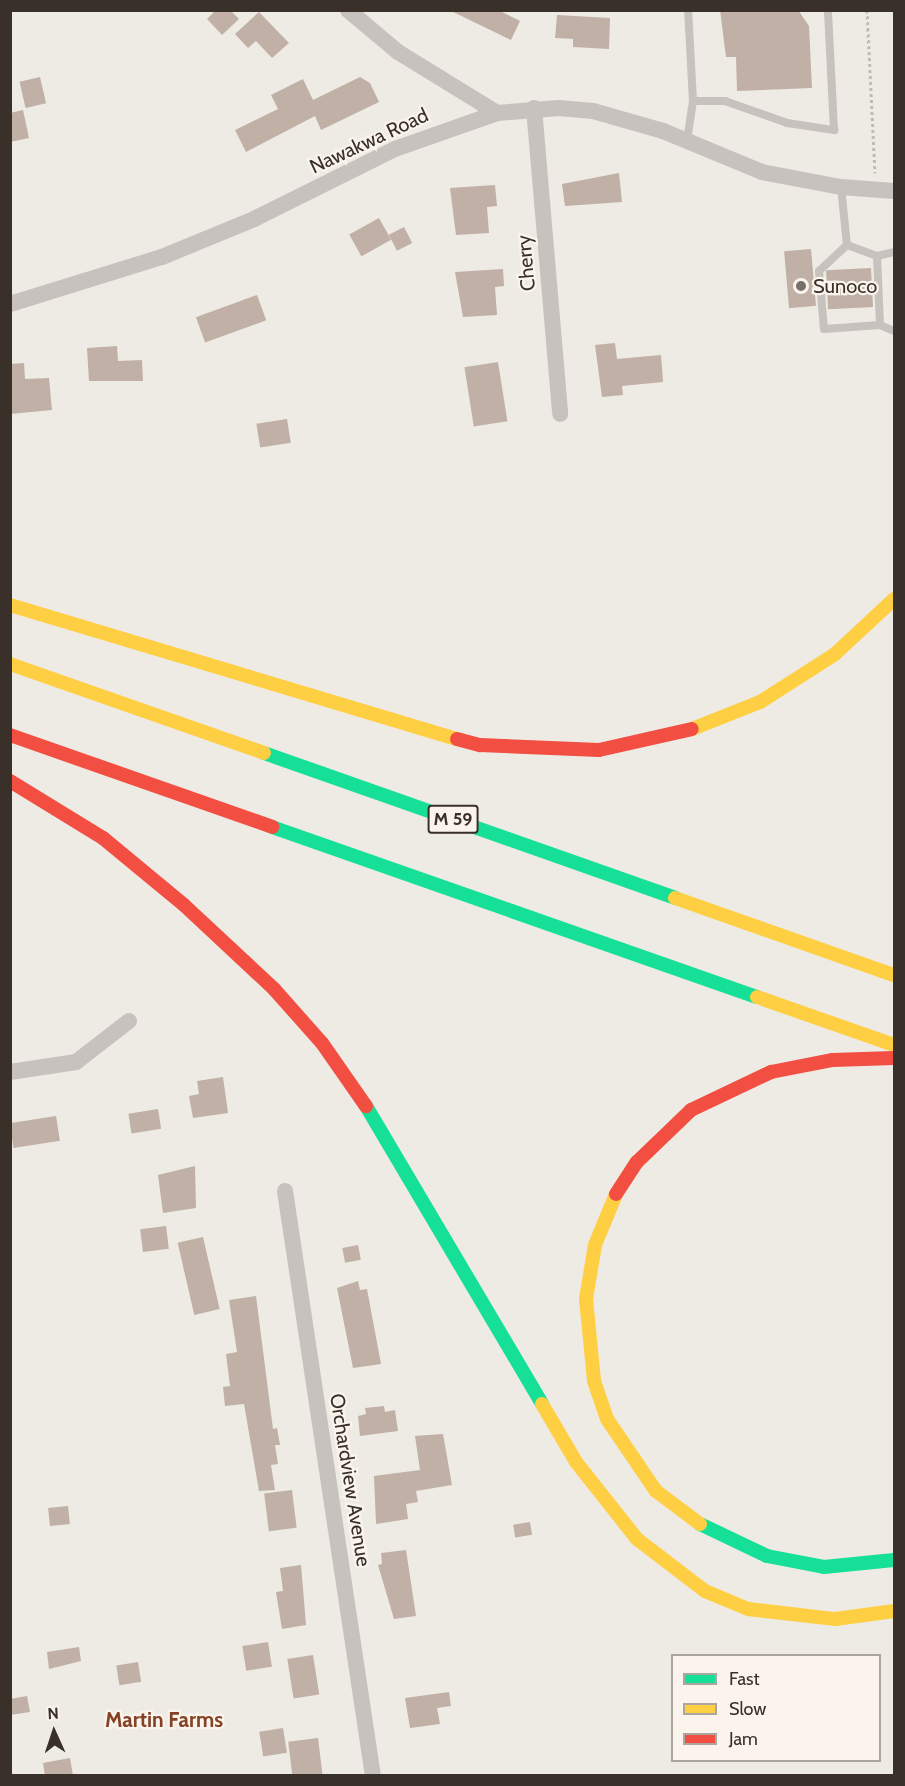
<!DOCTYPE html>
<html>
<head>
<meta charset="utf-8">
<style>
  body { margin:0 }
  #map { position:relative; width:905px; height:1786px; overflow:hidden; background:#eeeae4; font-family:Cabin,sans-serif }
  div>[style] { position:absolute }
  .building>* { inset:0; background:#c1b0a6; transform-origin:0 0 }
  .path>* { height:3px; margin-top:-1.5px; transform-origin:0; background:repeating-linear-gradient(90deg,#c0bbb5 0 3px,transparent 0 6px) }
  .lane>* { height:8px; margin:-4px; padding:0 4px; transform-origin:4px; border-radius:4px; background:#c7c2bd }
  .street>* { height:16px; margin:-8px; padding:0 8px; transform-origin:8px; border-radius:8px; background:#c7c2bd }
  .fast>* { height:14px; margin:-7px; padding:0 7px; transform-origin:7px; border-radius:7px; background:#16e098 }
  .slow>* { height:14px; margin:-7px; padding:0 7px; transform-origin:7px; border-radius:7px; background:#ffcf43 }
  .jam>* { height:14px; margin:-7px; padding:0 7px; transform-origin:7px; border-radius:7px; background:#f24e42 }
  .dots>* { width:16px; height:16px; translate:-50% -50%; box-sizing:border-box; border:3px solid #faf4ec; border-radius:50% }
  span { translate:-50% -50%; white-space:nowrap; text-align:center; line-height:1.15; -webkit-text-stroke:4.5px #faf4ec; paint-order:stroke }
  .shield-label span { padding:2px 4px; background:#faf4ec; border:2px solid; border-radius:4px; -webkit-text-stroke-width:0 }
  .shield-label { font-size:18px; color:#39302a; font-weight:700 }
  .street-label { font-size:20px; color:#39302a }
  .poi-label { font-size:20px; color:#39302a }
  .left { translate:0 -50%; text-align:left }
  .neighbourhood-label { font-size:21px; color:#854226; font-weight:700 }
  .frame { position:absolute; inset:0; border:12px solid #39302a; pointer-events:none }
  .legend { position:absolute; left:671px; top:1654px; width:210px; height:108px; box-sizing:border-box; background:#faf4ec; border:2px solid #ada69e; margin:0; padding:8px 10px; list-style:none; font-size:18px; color:#39302a }
  .legend li { display:flex; align-items:center; gap:12px; height:30px }
  .legend b { width:30px; border:2px solid #ada69e }
  .north { position:absolute; left:24px; top:1702px; width:60px; height:60px; -webkit-text-stroke:4px #faf4ec; paint-order:stroke; rotate:357deg; font-size:16px; font-weight:700; line-height:24px; text-align:center; color:#39302a }
  .north::after { content:''; display:block; margin:auto; width:21px; height:27px; background:#39302a; clip-path:polygon(50% 0,100% 100%,50% 72%,0 100%) }
</style>
</head>
<body>
<div id="map">
  <div class="building">
    <i style="clip-path:polygon(216px 10px,230px 10px,239px 19px,222px 35px,207px 19px)"></i>
    <i style="clip-path:polygon(449px 10px,498px 10px,520px 21px,511px 40px)"></i>
    <i style="clip-path:polygon(720px 10px,798px 10px,809px 26px,812px 88px,737px 91px,736px 57px,726px 57px)"></i>
    <i style="clip-path:polygon(259px 12px,289px 43px,272px 58px,256px 41px,248px 48px,235px 34px)"></i>
    <i style="clip-path:polygon(557px 15px,610px 18px,609px 49px,573px 47px,573px 39px,555px 38px)"></i>
    <i style="left:40px;top:77px;width:27px;height:21px;rotate:77deg"></i>
    <i style="clip-path:polygon(360px 77px,370px 83px,379px 102px,321px 130px,315px 116px,246px 152px,235px 130px,278px 109px,271px 95px,303px 79px,313px 100px)"></i>
    <i style="clip-path:polygon(23px 110px,29px 138px,10px 142px,10px 113px)"></i>
    <i style="clip-path:polygon(619px 173px,622px 202px,565px 206px,562px 184px)"></i>
    <i style="clip-path:polygon(495px 185px,497px 206px,487px 207px,489px 233px,456px 235px,450px 188px)"></i>
    <i style="left:379px;top:218px;width:25px;height:34px;rotate:61deg"></i>
    <i style="left:404px;top:227px;width:18px;height:17px;rotate:63deg"></i>
    <i style="left:811px;top:249px;width:57px;height:27px;rotate:85deg"></i>
    <i style="left:871px;top:268px;width:39px;height:45px;rotate:87deg"></i>
    <i style="clip-path:polygon(503px 269px,504px 286px,495px 287px,497px 315px,463px 317px,455px 272px)"></i>
    <i style="left:257px;top:295px;width:27px;height:65px;rotate:70deg"></i>
    <i style="clip-path:polygon(615px 343px,617px 359px,661px 355px,663px 382px,622px 386px,623px 395px,602px 397px,595px 345px)"></i>
    <i style="clip-path:polygon(117px 346px,118px 361px,142px 360px,143px 381px,89px 381px,87px 348px)"></i>
    <i style="left:498px;top:362px;width:60px;height:34px;rotate:81deg"></i>
    <i style="clip-path:polygon(24px 363px,25px 379px,49px 378px,52px 410px,10px 414px,10px 364px)"></i>
    <i style="left:287px;top:419px;width:24px;height:31px;rotate:81deg"></i>
    <i style="clip-path:polygon(223px 1077px,228px 1113px,193px 1118px,189px 1096px,199px 1094px,197px 1081px)"></i>
    <i style="left:158px;top:1109px;width:20px;height:30px;rotate:81deg"></i>
    <i style="left:56px;top:1116px;width:25px;height:47px;rotate:81deg"></i>
    <i style="clip-path:polygon(195px 1166px,196px 1208px,163px 1213px,158px 1175px)"></i>
    <i style="left:166px;top:1226px;width:23px;height:26px;rotate:83deg"></i>
    <i style="left:203px;top:1237px;width:74px;height:26px;rotate:77deg"></i>
    <i style="left:358px;top:1245px;width:15px;height:16px;rotate:79deg"></i>
    <i style="clip-path:polygon(358px 1281px,360px 1290px,367px 1289px,381px 1364px,353px 1368px,337px 1288px)"></i>
    <i style="clip-path:polygon(256px 1296px,273px 1429px,277px 1428px,280px 1445px,275px 1445px,278px 1464px,271px 1465px,275px 1490px,259px 1491px,244px 1404px,225px 1406px,223px 1387px,230px 1386px,226px 1354px,237px 1352px,229px 1300px)"></i>
    <i style="clip-path:polygon(384px 1406px,385px 1412px,395px 1410px,398px 1431px,360px 1436px,358px 1416px,366px 1414px,365px 1408px)"></i>
    <i style="clip-path:polygon(443px 1434px,452px 1485px,416px 1491px,418px 1502px,406px 1504px,408px 1519px,376px 1524px,374px 1476px,420px 1470px,415px 1436px)"></i>
    <i style="left:292px;top:1490px;width:38px;height:28px;rotate:83deg"></i>
    <i style="left:68px;top:1506px;width:18px;height:20px;rotate:84deg"></i>
    <i style="left:530px;top:1522px;width:13px;height:17px;rotate:81deg"></i>
    <i style="clip-path:polygon(406px 1550px,416px 1616px,394px 1619px,378px 1565px,382px 1564px,381px 1553px)"></i>
    <i style="clip-path:polygon(301px 1565px,306px 1625px,282px 1629px,276px 1592px,283px 1591px,280px 1568px)"></i>
    <i style="left:268px;top:1642px;width:25px;height:26px;rotate:81deg"></i>
    <i style="clip-path:polygon(79px 1647px,81px 1661px,49px 1669px,47px 1652px)"></i>
    <i style="left:313px;top:1655px;width:40px;height:26px;rotate:81deg"></i>
    <i style="left:138px;top:1662px;width:20px;height:22px;rotate:81deg"></i>
    <i style="clip-path:polygon(449px 1692px,451px 1706px,437px 1708px,440px 1724px,410px 1728px,405px 1698px)"></i>
    <i style="clip-path:polygon(27px 1696px,30px 1712px,10px 1715px,10px 1699px)"></i>
    <i style="left:283px;top:1728px;width:25px;height:24px;rotate:81deg"></i>
    <i style="left:318px;top:1738px;width:38px;height:30px;rotate:83deg"></i>
    <i style="clip-path:polygon(70px 1758px,73px 1776px,45px 1776px,43px 1763px)"></i>
  </div>
  <div class="path">
    <i style="left:867px;top:10px;width:163px;rotate:87.2deg"></i>
  </div>
  <div class="lane">
    <i style="left:693px;top:101px;width:32px"></i>
    <i style="left:725px;top:101px;width:66px;rotate:19.5deg"></i>
    <i style="left:787px;top:123px;width:48px;rotate:8.5deg"></i>
    <i style="left:834px;top:130px;width:120px;rotate:-92.9deg"></i>
    <i style="left:687px;top:141px;width:40px;rotate:-81.5deg"></i>
    <i style="left:693px;top:101px;width:91px;rotate:-93.1deg"></i>
    <i style="left:841px;top:187px;width:58px;rotate:84.1deg"></i>
    <i style="left:847px;top:245px;width:32px;rotate:20deg"></i>
    <i style="left:877px;top:256px;width:17px;rotate:-13deg"></i>
    <i style="left:847px;top:245px;width:38px;rotate:137deg"></i>
    <i style="left:819px;top:271px;width:58px;rotate:85.1deg"></i>
    <i style="left:824px;top:329px;width:56px;rotate:-4.1deg"></i>
    <i style="left:877px;top:256px;width:69px;rotate:87.5deg"></i>
    <i style="left:880px;top:325px;width:15px;rotate:23deg"></i>
  </div>
  <div class="street">
    <i style="left:348px;top:10px;width:65px;rotate:40deg"></i>
    <i style="left:398px;top:52px;width:116px;rotate:31.6deg"></i>
    <i style="left:534px;top:108px;width:307px;rotate:85.1deg"></i>
    <i style="left:10px;top:304px;width:159px;rotate:-17.2deg"></i>
    <i style="left:162px;top:257px;width:100px;rotate:-22.4deg"></i>
    <i style="left:254px;top:219px;width:157px;rotate:-26.4deg"></i>
    <i style="left:395px;top:149px;width:108px;rotate:-19.4deg"></i>
    <i style="left:497px;top:113px;width:62px;rotate:-4.6deg"></i>
    <i style="left:559px;top:108px;width:34px;rotate:5deg"></i>
    <i style="left:593px;top:111px;width:73px;rotate:15.9deg"></i>
    <i style="left:663px;top:131px;width:107px;rotate:22.5deg"></i>
    <i style="left:762px;top:172px;width:80px;rotate:10.8deg"></i>
    <i style="left:841px;top:187px;width:53px;rotate:4.3deg"></i>
    <i style="left:10px;top:1072px;width:67px;rotate:-8.6deg"></i>
    <i style="left:76px;top:1062px;width:67px;rotate:-37.7deg"></i>
    <i style="left:285px;top:1191px;width:592px;rotate:81.45deg"></i>
  </div>
  <div class="fast">
    <i style="left:264px;top:753px;width:436px;rotate:19.4deg"></i>
    <i style="left:272px;top:827px;width:514px;rotate:19.32deg"></i>
    <i style="left:366px;top:1106px;width:346px;rotate:59.4deg"></i>
    <i style="left:700px;top:1524px;width:74px;rotate:25.5deg"></i>
    <i style="left:767px;top:1556px;width:58px;rotate:10.9deg"></i>
    <i style="left:824px;top:1567px;width:70px;rotate:-5.7deg"></i>
  </div>
  <div class="slow">
    <i style="left:10px;top:605px;width:467px;rotate:16.7deg"></i>
    <i style="left:10px;top:664px;width:269px;rotate:19.3deg"></i>
    <i style="left:692px;top:729px;width:73px;rotate:-21.7deg"></i>
    <i style="left:760px;top:702px;width:89px;rotate:-32.6deg"></i>
    <i style="left:835px;top:654px;width:81px;rotate:-43deg"></i>
    <i style="left:675px;top:898px;width:232px;rotate:19.4deg"></i>
    <i style="left:757px;top:997px;width:145px;rotate:19.3deg"></i>
    <i style="left:616px;top:1194px;width:55px;rotate:112.4deg"></i>
    <i style="left:595px;top:1245px;width:55px;rotate:99.5deg"></i>
    <i style="left:586px;top:1299px;width:82px;rotate:84.4deg"></i>
    <i style="left:594px;top:1381px;width:40px;rotate:71.1deg"></i>
    <i style="left:607px;top:1419px;width:87px;rotate:55.8deg"></i>
    <i style="left:656px;top:1491px;width:55px;rotate:36.9deg"></i>
    <i style="left:542px;top:1404px;width:67px;rotate:59.6deg"></i>
    <i style="left:576px;top:1462px;width:98px;rotate:51.6deg"></i>
    <i style="left:637px;top:1539px;width:86px;rotate:37.4deg"></i>
    <i style="left:705px;top:1591px;width:47px;rotate:22.7deg"></i>
    <i style="left:748px;top:1609px;width:88px;rotate:6.6deg"></i>
    <i style="left:835px;top:1619px;width:60px;rotate:-7.7deg"></i>
  </div>
  <div class="jam">
    <i style="left:10px;top:735px;width:278px;rotate:19.3deg"></i>
    <i style="left:457px;top:739px;width:24px;rotate:15deg"></i>
    <i style="left:480px;top:745px;width:119px;rotate:2.4deg"></i>
    <i style="left:599px;top:750px;width:95px;rotate:-12.7deg"></i>
    <i style="left:10px;top:781px;width:109px;rotate:31.5deg"></i>
    <i style="left:103px;top:838px;width:105px;rotate:39.6deg"></i>
    <i style="left:184px;top:905px;width:123px;rotate:43deg"></i>
    <i style="left:274px;top:989px;width:72px;rotate:48.4deg"></i>
    <i style="left:322px;top:1043px;width:77px;rotate:55.1deg"></i>
    <i style="left:616px;top:1194px;width:38px;rotate:-57deg"></i>
    <i style="left:637px;top:1162px;width:75px;rotate:-43.9deg"></i>
    <i style="left:691px;top:1110px;width:89px;rotate:-25.4deg"></i>
    <i style="left:771px;top:1072px;width:63px;rotate:-11deg"></i>
    <i style="left:833px;top:1060px;width:61px;rotate:-1.9deg"></i>
  </div>
  <div class="dots">
    <i style="left:801px;top:286px;background:#78716b"></i>
  </div>
  <div class="shield-label">
    <span style="left:453px;top:819px">M 59</span>
  </div>
  <div class="street-label">
    <span style="left:369px;top:141px;rotate:-25deg">Nawakwa Road</span>
    <span style="left:526px;top:263px;rotate:-95deg">Cherry</span>
    <span style="left:350px;top:1480px;rotate:81deg">Orchardview Avenue</span>
  </div>
  <div class="poi-label">
    <span class="left" style="left:813px;top:286px">Sunoco</span>
  </div>
  <div class="neighbourhood-label">
    <span style="left:164px;top:1720px">Martin Farms</span>
  </div>
  <div class="frame"></div>
  <ul class="legend">
  <li><b style="height:8px;background:#16e098"></b>Fast</li>
  <li><b style="height:8px;background:#ffcf43"></b>Slow</li>
  <li><b style="height:8px;background:#f24e42"></b>Jam</li>
  </ul>
  <div class="north">N</div>
</div>
</body>
</html>
